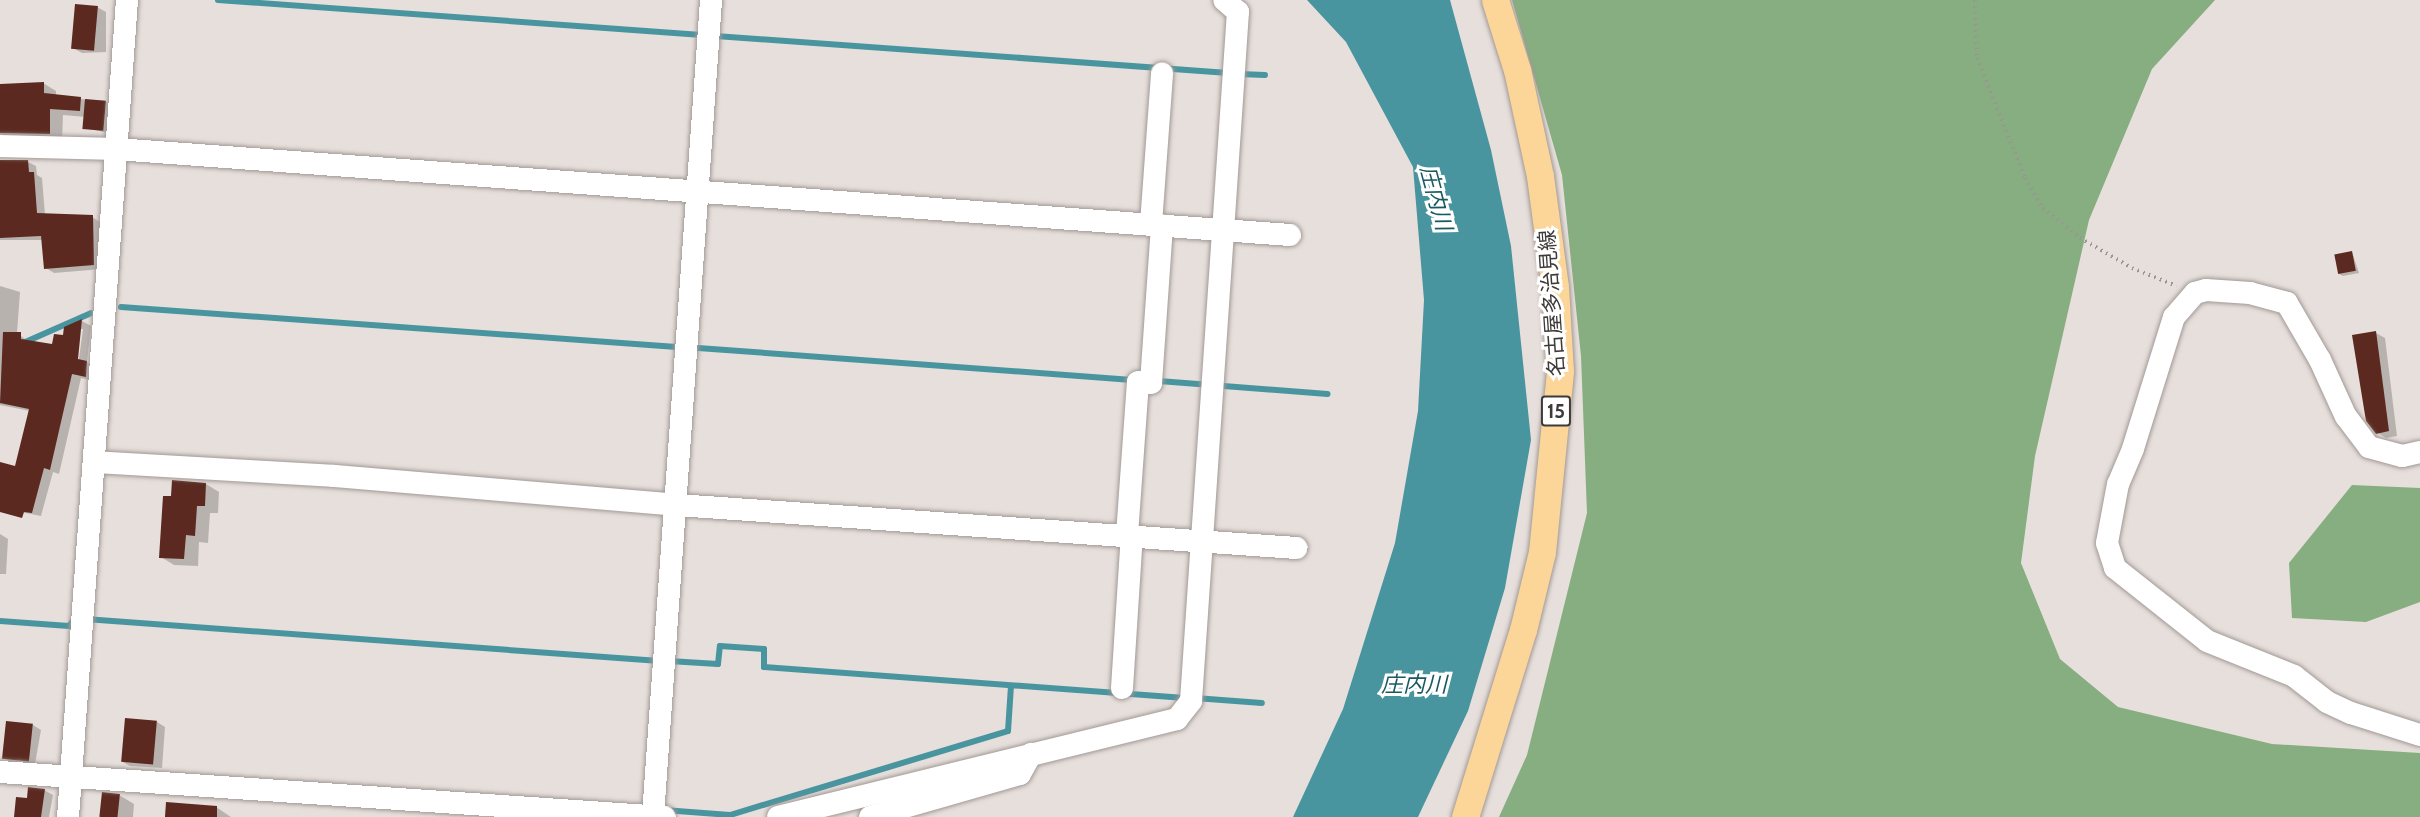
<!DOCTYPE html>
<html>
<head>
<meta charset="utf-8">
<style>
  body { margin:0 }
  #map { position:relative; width:2420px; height:817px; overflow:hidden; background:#e7dfdb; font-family:Cabin,"Noto Sans JP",sans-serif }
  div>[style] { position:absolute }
  .forest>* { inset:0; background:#87ae81 }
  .water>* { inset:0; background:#49959f }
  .shadow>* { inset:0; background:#0003 }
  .stream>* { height:6px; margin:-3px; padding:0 3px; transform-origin:3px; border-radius:3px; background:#49959f }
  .building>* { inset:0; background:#5b291f; transform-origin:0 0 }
  .path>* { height:4px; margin-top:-2px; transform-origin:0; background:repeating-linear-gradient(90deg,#9b9492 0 1.5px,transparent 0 6px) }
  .roads { filter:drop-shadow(0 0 2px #a19996) drop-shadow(0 0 2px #a19996) }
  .minor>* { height:22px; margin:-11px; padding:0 11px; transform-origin:11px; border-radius:11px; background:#fff }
  .major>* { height:27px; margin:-13.5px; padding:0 13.5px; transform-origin:13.5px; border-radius:13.5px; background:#fcd598 }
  span { translate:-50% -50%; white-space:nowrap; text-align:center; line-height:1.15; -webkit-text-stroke:6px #fff; paint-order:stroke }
  .shield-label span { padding:2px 4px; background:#fff; border:2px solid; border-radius:4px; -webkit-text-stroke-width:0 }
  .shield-label { font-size:20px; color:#3e3a39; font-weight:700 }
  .street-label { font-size:21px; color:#3e3a39 }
  .water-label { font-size:22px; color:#195a62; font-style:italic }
</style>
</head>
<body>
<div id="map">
  <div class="forest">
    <i style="clip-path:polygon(1512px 0,2215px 0,2152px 69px,2089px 220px,2035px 456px,2021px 563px,2060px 659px,2118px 707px,2272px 744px,2420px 753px,2420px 817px,1499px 817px,1527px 755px,1587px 513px,1581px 356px,1562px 175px)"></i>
    <i style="clip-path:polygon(2352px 485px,2420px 488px,2420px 602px,2366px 622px,2292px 618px,2289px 563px)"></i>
  </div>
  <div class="water">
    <i style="clip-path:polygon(1307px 0,1450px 0,1491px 150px,1511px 246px,1531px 440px,1505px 588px,1468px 711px,1418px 817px,1293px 817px,1343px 709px,1395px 543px,1418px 411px,1424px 300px,1413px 167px,1346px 42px)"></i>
  </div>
  <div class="shadow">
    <i style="clip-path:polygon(97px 7px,106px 12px,106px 52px,82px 53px,73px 48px)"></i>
    <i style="clip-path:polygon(43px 83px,56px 91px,56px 96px,106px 102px,115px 107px,113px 134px,85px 128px,86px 117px,63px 115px,62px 140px,11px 140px,0 134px,0 85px)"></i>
    <i style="clip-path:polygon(0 161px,28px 162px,36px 166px,37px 175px,42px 178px,45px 215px,92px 217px,100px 222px,102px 269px,54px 273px,46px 268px,43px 240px,0 240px)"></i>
    <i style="clip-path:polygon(2352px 252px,2359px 273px,2343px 276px,2339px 274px)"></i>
    <i style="clip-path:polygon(evenodd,0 286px,20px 292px,17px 333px,29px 342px,53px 346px,64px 337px,66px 328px,82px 321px,91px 326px,87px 362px,96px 367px,95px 381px,81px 378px,59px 474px,53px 472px,41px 516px,0 508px,0 465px,17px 467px,30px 411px,0 405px,0 286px,80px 329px,83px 329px,78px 366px,75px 366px,80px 329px)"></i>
    <i style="clip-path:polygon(2376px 333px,2385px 338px,2397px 436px,2386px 438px,2377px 432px)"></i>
    <i style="clip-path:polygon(174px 482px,206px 484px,219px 492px,218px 513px,210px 513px,208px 543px,199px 542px,198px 566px,174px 565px,161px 557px)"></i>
    <i style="clip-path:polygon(0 534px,8px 539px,6px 574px,0 574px)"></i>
    <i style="clip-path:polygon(157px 722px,165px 727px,162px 768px,130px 766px,121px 761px)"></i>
    <i style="clip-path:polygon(33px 725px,41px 730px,35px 764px,12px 763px,4px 758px)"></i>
    <i style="clip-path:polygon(44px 790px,53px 795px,49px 817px,16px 817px,28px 799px)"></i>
    <i style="clip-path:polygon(119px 795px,134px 804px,133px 817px,101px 817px)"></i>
    <i style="clip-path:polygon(216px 807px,231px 817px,166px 817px)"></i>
  </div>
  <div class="stream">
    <i style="left:218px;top:0;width:1013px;rotate:4.13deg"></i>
    <i style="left:1239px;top:74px;width:26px;rotate:2deg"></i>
    <i style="left:121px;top:307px;width:557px;rotate:4.11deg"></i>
    <i style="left:23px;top:343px;width:74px;rotate:-23.8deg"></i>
    <i style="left:698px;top:348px;width:432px;rotate:4.2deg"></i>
    <i style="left:1159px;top:381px;width:169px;rotate:4.4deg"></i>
    <i style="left:85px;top:619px;width:576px;rotate:4.18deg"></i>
    <i style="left:0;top:621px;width:69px;rotate:4.1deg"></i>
    <i style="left:69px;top:626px;width:10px;rotate:-53deg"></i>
    <i style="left:669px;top:661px;width:49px;rotate:3.5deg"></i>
    <i style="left:718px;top:664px;width:18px;rotate:-84deg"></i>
    <i style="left:720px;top:646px;width:44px;rotate:3.9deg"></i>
    <i style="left:764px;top:649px;width:18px;rotate:90deg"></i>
    <i style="left:764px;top:667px;width:422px;rotate:4.2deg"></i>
    <i style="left:1195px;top:698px;width:67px;rotate:4.3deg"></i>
    <i style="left:664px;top:810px;width:66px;rotate:4.3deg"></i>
    <i style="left:730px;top:815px;width:290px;rotate:-16.8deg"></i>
    <i style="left:1008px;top:731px;width:45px;rotate:-86.2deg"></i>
  </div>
  <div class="building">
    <i style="left:75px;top:4px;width:23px;height:45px;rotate:5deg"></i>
    <i style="clip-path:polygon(44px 82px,44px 93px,81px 97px,80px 111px,50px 109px,50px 134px,0 133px,0 84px)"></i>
    <i style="left:85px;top:99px;width:21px;height:30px;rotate:5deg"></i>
    <i style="clip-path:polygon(0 160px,28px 160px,29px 172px,34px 172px,37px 213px,93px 215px,94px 265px,44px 269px,41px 236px,0 238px)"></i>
    <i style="left:2352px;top:251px;width:20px;height:18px;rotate:79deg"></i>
    <i style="clip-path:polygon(82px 319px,78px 359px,87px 361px,86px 377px,72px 374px,50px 470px,44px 468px,32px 513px,24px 512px,22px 518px,0 512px,0 462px,15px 466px,29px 409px,0 403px,3px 332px,21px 332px,21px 339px,52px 344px,54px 334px,63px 335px,64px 327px)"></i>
    <i style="clip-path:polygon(2376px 331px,2389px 431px,2376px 434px,2366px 421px,2352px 335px)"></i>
    <i style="clip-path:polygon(172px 480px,206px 483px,205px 506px,197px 506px,195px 536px,186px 535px,184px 559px,159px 558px,163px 496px,171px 496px)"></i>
    <i style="left:125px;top:718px;width:32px;height:44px;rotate:5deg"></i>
    <i style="left:6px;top:721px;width:27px;height:38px;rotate:6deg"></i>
    <i style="clip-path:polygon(28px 787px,45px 789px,41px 817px,14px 817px,16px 797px,27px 798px)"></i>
    <i style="left:102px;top:792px;width:18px;height:25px;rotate:6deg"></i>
    <i style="clip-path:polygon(166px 802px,217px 806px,217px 817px,165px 817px)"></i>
  </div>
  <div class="path">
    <i style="left:1975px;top:0;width:58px;rotate:88deg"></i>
    <i style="left:1977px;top:58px;width:129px;rotate:68.2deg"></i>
    <i style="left:2025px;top:178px;width:35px;rotate:59deg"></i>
    <i style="left:2043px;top:208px;width:48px;rotate:39deg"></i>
    <i style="left:2080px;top:238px;width:60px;rotate:30deg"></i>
    <i style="left:2132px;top:268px;width:48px;rotate:21.8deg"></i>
  </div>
  <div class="roads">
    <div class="minor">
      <i style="left:0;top:146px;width:116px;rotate:1.5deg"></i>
      <i style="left:116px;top:149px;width:1177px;rotate:4.19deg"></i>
      <i style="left:1151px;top:224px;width:151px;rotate:-85.8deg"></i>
      <i style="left:2420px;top:452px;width:18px;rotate:167deg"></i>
      <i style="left:2402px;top:456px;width:34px;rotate:-165deg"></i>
      <i style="left:2369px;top:447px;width:38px;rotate:-127deg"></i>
      <i style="left:2346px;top:417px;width:63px;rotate:-114.5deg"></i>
      <i style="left:2320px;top:360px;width:66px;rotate:-120.1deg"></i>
      <i style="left:2287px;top:303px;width:38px;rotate:-165deg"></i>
      <i style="left:2250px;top:293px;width:44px;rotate:-176.1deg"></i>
      <i style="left:2206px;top:290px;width:11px;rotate:165deg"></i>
      <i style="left:2195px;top:293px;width:32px;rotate:131deg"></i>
      <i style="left:2174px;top:317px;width:138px;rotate:107.3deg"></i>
      <i style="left:2133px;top:449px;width:38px;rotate:113deg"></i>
      <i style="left:2118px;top:484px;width:60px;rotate:100.6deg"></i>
      <i style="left:2107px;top:543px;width:26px;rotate:72deg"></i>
      <i style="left:2115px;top:568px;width:117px;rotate:38.4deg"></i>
      <i style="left:2207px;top:641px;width:94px;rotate:21.9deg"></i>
      <i style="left:2294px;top:676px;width:42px;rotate:38.2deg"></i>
      <i style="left:2327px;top:702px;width:26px;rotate:25deg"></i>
      <i style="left:2351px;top:713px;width:72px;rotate:17.7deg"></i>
      <i style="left:94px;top:462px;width:240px;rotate:3.3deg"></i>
      <i style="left:334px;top:476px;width:344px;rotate:4.8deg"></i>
      <i style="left:677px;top:505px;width:621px;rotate:3.97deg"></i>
      <i style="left:1127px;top:535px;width:153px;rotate:-85.9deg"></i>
      <i style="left:1138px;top:382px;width:13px;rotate:4deg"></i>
      <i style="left:1151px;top:383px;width:158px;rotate:-86deg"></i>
      <i style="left:1122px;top:688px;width:153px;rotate:-86.3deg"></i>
      <i style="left:0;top:772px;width:666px;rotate:3.88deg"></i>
      <i style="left:653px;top:816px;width:818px;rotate:-85.93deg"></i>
      <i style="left:68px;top:817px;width:819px;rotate:-85.87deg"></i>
      <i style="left:778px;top:817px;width:411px;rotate:-13.8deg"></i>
      <i style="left:1177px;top:719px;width:23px;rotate:-52deg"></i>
      <i style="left:1191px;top:701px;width:691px;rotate:-86.1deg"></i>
      <i style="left:1238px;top:12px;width:18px;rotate:-139deg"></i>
      <i style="left:870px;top:817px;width:156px;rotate:-16deg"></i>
      <i style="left:1020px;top:774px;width:23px;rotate:-61deg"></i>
    </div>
    <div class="major">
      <i style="left:1465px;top:817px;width:196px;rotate:-72.8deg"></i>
      <i style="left:1523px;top:630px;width:80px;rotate:-76.3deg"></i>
      <i style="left:1542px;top:552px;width:182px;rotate:-84.3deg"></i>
      <i style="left:1560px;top:371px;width:84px;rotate:-93.4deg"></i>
      <i style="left:1555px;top:287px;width:112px;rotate:-97.7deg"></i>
      <i style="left:1540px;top:176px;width:108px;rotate:-102.2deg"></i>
      <i style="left:1517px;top:70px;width:73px;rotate:-107.4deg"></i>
    </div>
  </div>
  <div class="shield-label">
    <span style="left:1556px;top:411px">15</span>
  </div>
  <div class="street-label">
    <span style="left:1552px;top:303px;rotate:-94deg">名古屋多治見線</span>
  </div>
  <div class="water-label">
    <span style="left:1436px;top:198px;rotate:75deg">庄内川</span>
    <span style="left:1414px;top:685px">庄内川</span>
  </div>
</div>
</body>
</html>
